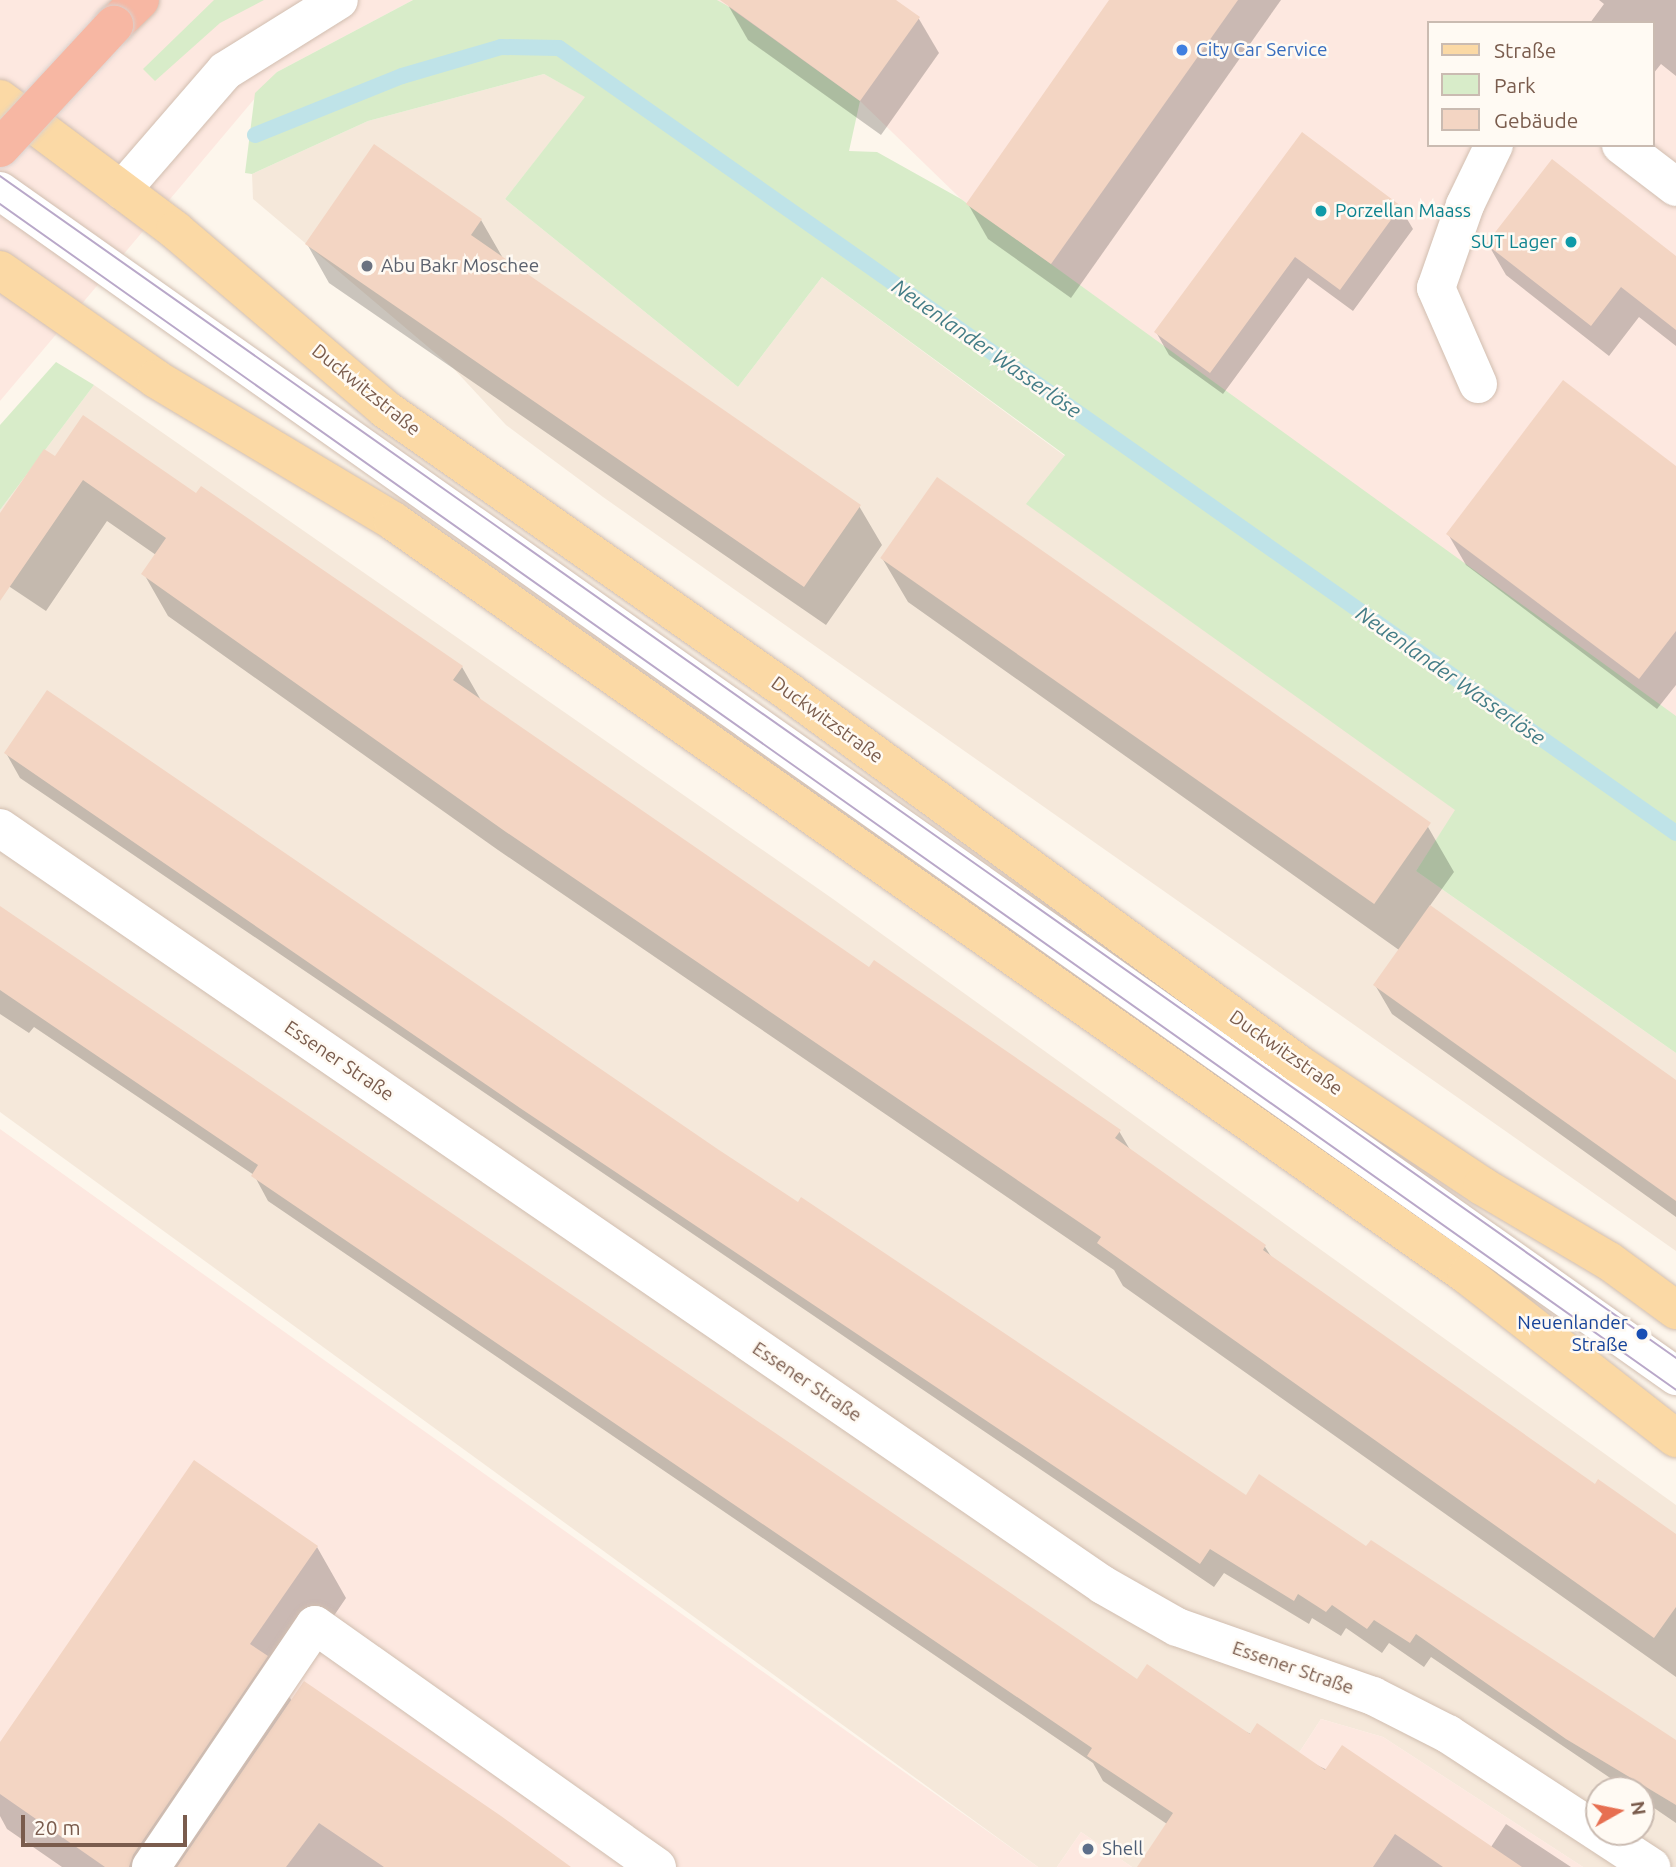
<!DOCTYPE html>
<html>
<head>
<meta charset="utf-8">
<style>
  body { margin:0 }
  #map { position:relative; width:1676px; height:1867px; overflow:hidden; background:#fdf6ec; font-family:Ubuntu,sans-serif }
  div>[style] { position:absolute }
  .residential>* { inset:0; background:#f5e8da }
  .commercial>* { inset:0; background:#fde8e0 }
  .green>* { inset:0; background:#d8ecc9 }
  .shadow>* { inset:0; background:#0003 }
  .stream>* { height:16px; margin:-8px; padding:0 8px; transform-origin:8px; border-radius:8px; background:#bfe3e8 }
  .building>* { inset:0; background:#f3d5c3; transform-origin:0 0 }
  .roads { filter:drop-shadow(0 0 2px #d1beb0) drop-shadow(0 0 2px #d1beb0) }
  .minor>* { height:38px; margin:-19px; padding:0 19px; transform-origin:19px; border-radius:19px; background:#fff }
  .major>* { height:38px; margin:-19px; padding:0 19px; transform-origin:19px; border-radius:19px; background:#fbd9a5 }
  .highway>* { height:38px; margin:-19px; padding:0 19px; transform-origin:19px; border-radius:19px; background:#f7b7a3 }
  .tram>* { height:2px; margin:-1px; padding:0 1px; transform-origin:1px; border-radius:1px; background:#b9a8c9 }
  .bridges { filter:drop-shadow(0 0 2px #dad1cd) drop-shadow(0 0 2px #dad1cd) }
  .highway-bridge>* { height:38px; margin:-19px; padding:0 19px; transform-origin:19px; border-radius:19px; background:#f7b7a3 }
  .dots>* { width:19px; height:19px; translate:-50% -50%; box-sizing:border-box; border:4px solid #fffaf3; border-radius:50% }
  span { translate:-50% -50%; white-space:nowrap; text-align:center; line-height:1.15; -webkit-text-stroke:5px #fffaf3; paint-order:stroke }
  .shop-label { font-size:19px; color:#366cbe }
  .left { translate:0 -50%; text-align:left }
  .culture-label { font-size:19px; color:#0d838f }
  .right { translate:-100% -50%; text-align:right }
  .worship-label { font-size:19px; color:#5b616d }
  .street-label { font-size:19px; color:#7a5c4d }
  .transit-label { font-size:19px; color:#164399 }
  .service-label { font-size:19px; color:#4e5e75 }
  .water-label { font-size:21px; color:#437c86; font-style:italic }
  .legend { position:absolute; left:1427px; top:21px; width:228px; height:126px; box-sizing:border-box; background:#fffaf3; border:2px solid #cabbb1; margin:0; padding:9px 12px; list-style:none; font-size:21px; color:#7a5c4d }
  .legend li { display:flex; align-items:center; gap:14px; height:35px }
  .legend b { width:35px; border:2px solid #cabbb1 }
  .north { position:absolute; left:1585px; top:1776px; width:70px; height:70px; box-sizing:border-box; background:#fffaf3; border:2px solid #cabbb1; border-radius:50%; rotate:81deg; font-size:19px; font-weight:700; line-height:28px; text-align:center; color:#7a5c4d }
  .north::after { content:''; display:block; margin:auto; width:24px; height:32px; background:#e76f51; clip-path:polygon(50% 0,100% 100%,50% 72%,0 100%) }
  .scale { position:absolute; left:21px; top:1815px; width:166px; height:32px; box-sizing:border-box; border:4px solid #7a5c4d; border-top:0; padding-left:9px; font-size:21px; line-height:24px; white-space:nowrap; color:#7a5c4d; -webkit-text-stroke:5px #fffaf3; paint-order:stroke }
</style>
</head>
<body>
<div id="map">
  <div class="residential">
    <i style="clip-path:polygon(544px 74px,586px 97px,505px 199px,738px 387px,822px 277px,1065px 456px,1027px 504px,1456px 810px,1416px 871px,1676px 1053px,1676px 1251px,603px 497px,506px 425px,453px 368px,253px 199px,252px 174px,368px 121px)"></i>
    <i style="clip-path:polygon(evenodd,94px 385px,833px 899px,1676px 1505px,1676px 1867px,1583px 1867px,1383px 1737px,1321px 1719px,1225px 1867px,1132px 1867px,1081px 1832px,1057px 1867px,1038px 1867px,0 1112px,0 510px,94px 385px,1599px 1790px,1641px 1790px,1641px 1832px,1599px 1832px,1599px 1790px)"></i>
  </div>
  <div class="commercial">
    <i style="clip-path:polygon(0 0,413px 0,277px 72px,0 401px)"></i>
    <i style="clip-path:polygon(evenodd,717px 0,1676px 0,1676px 719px,961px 199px,860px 101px,717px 0,1429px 23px,1653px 23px,1653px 145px,1429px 145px,1429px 23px)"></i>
    <i style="clip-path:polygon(0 1129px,196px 1269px,1038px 1867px,0 1867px)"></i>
    <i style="clip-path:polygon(1321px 1719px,1383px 1737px,1583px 1867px,1225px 1867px)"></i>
    <i style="clip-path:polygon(1081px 1832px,1132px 1867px,1057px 1867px)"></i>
  </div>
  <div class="green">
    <i style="clip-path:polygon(214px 0,264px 0,220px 23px,155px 81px,143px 69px)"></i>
    <i style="clip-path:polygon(413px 0,717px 0,726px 5px,860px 101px,849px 151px,877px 152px,961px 199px,1676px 716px,1676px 1053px,1416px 871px,1455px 810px,1026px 504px,1065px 455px,822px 277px,738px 387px,505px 199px,585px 97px,544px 74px,368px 121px,252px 174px,245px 173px,255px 93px,277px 72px)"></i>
    <i style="clip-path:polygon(56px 362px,94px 385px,0 510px,0 425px)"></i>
  </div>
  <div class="shadow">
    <i style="clip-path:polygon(732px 0,893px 0,919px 19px,939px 53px,881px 135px,748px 40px,728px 5px)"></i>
    <i style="clip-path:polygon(1111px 0,1281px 0,1071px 298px,988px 239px,968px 204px)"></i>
    <i style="clip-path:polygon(1599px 0,1676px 0,1676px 76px,1661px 64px,1653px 74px,1653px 23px,1590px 23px,1604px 4px)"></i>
    <i style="clip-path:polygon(1303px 135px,1400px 207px,1413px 229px,1353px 311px,1308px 278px,1223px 394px,1169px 355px,1156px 332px)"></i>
    <i style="clip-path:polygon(481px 220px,504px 260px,859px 506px,882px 545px,826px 625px,329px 283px,307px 244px)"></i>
    <i style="clip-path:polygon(1488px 244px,1676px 274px,1676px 346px,1639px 317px,1609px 356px,1506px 275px)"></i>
    <i style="clip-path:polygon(55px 459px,197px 496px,462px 667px,482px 702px,870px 969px,1119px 1131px,1132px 1153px,1265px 1247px,1272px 1258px,1595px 1486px,1676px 1536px,1676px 1677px,1123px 1286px,1114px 1270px,498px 850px,168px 616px,144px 574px,156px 555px,107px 521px,46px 611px,7px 585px,0 573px,0 516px)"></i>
    <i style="clip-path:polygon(1676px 468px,1676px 685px,1657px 709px,1466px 565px,1448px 534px)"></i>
    <i style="clip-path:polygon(882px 558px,1428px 827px,1454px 872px,1429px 907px,1676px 1082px,1676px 1217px,1392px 1014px,1375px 985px,1399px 950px,908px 602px)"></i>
    <i style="clip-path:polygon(6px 753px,718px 1151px,1247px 1498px,1367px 1548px,1676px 1741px,1676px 1823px,1641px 1799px,1641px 1790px,1628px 1790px,1431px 1657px,1424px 1667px,1389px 1643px,1382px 1653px,1346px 1628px,1341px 1636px,1312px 1618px,1309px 1624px,1224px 1573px,1214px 1587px,20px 778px)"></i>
    <i style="clip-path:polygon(0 908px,1138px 1681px,1491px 1847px,1506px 1824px,1571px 1867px,1139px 1867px,1167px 1824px,1103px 1781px,1093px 1763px,268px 1201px,254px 1175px,34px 1027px,29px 1033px,0 1014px)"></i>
    <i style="clip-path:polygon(317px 1547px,346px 1598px,284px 1689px,292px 1701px,567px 1867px,62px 1867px,7px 1829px,0 1816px,0 1745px)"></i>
  </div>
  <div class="stream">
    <i style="left:255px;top:135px;width:158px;rotate:-21.9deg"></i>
    <i style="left:402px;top:76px;width:103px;rotate:-16.3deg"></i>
    <i style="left:501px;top:47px;width:58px;rotate:1deg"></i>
    <i style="left:559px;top:48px;width:1365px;rotate:35.1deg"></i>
  </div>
  <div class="building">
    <i style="clip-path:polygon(720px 0,896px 0,920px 17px,860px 101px)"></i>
    <i style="clip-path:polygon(1109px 0,1238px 0,1051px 264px,966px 204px)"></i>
    <i style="clip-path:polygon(1302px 132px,1401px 206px,1340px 290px,1295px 257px,1210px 373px,1154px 332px)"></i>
    <i style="clip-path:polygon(374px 144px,482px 219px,471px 235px,861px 505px,804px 587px,305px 244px)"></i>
    <i style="clip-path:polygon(1552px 159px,1676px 256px,1676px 330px,1621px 287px,1591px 326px,1486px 244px)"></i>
    <i style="clip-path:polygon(1563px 380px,1676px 466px,1676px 631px,1639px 679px,1446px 534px)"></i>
    <i style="clip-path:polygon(83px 415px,196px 493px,201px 486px,463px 666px,453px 680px,869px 967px,874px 960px,1121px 1130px,1115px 1138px,1266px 1245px,1263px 1250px,1595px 1484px,1598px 1479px,1676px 1534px,1676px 1607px,1654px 1638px,1097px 1243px,1101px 1237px,506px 832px,141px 574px,166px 538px,83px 480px,0 601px,0 513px,44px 449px,55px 456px)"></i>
    <i style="left:937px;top:477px;width:603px;height:99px;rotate:35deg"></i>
    <i style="clip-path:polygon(47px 690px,719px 1150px,798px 1202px,801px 1197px,1246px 1495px,1259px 1474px,1366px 1546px,1371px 1540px,1676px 1740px,1676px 1805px,1566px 1739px,1416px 1634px,1410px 1643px,1374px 1620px,1367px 1629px,1332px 1605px,1326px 1612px,1298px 1594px,1294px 1601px,1210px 1549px,1200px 1564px,520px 1108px,4px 753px)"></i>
    <i style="clip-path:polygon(1430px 905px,1676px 1080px,1676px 1201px,1373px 985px)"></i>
    <i style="clip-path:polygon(0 906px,1137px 1679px,1147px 1664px,1250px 1734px,1257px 1723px,1325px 1770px,1342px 1745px,1522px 1867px,1443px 1867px,1395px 1834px,1373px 1867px,1137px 1867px,1173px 1813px,1087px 1756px,1092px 1748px,251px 1176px,258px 1165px,0 990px)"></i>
    <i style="clip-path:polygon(194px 1460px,318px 1546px,250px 1644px,268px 1656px,133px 1855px,129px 1867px,105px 1867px,0 1794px,0 1742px)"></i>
    <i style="clip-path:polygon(304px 1681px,501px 1816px,571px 1867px,384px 1867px,319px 1823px,286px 1867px,177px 1867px)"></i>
  </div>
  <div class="roads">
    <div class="minor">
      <i style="left:1621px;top:145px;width:69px;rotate:37.4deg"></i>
      <i style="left:122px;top:190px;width:157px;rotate:-49.1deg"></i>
      <i style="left:225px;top:71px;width:134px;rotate:-31.9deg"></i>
      <i style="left:0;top:191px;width:2053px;rotate:35.26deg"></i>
      <i style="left:1478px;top:384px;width:105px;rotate:-113.6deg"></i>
      <i style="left:1436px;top:288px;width:88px;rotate:-70.7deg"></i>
      <i style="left:1465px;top:205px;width:67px;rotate:-64.2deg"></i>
      <i style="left:0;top:828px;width:1338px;rotate:34.46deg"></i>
      <i style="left:1103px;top:1585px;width:85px;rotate:29.6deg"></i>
      <i style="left:1177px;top:1627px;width:208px;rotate:19.4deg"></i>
      <i style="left:1373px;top:1696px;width:84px;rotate:26.9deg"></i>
      <i style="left:1448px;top:1734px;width:243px;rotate:33.2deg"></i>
      <i style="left:151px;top:1867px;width:292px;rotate:-55.9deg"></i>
      <i style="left:315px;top:1625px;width:419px;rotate:35.3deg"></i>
    </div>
    <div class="major">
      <i style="left:0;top:99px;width:219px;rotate:36.8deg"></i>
      <i style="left:175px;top:230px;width:276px;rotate:40.4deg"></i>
      <i style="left:385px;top:409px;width:493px;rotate:35deg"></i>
      <i style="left:789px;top:692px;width:629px;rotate:36.14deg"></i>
      <i style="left:1297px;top:1063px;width:222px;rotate:33.6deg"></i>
      <i style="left:1482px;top:1186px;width:147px;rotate:30.6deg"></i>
      <i style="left:1609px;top:1261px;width:83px;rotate:36.2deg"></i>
      <i style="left:0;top:270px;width:190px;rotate:34.9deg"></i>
      <i style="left:156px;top:379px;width:276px;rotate:30.9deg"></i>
      <i style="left:393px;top:521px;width:1312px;rotate:35.07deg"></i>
      <i style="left:1467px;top:1275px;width:265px;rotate:38deg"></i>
    </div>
    <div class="highway">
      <i style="left:114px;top:25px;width:36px;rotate:-44deg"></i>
    </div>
  </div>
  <div class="tram">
    <i style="left:0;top:176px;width:2051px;rotate:35.19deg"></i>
    <i style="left:0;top:204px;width:2053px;rotate:35.28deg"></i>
  </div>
  <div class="bridges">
    <div class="highway-bridge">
      <i style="left:0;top:148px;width:168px;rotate:-47.2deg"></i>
    </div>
  </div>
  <div class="dots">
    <i style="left:1182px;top:50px;background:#3f7fe0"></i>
    <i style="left:1321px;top:211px;background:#0f9aa8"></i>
    <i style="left:1571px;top:242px;background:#0f9aa8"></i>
    <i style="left:367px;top:266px;background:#6b7280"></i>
    <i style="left:1642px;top:1334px;background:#1a4fb4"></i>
    <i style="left:1088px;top:1849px;background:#5c6f8a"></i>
  </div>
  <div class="shop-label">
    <span class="left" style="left:1196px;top:50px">City Car Service</span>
  </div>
  <div class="culture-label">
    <span class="left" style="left:1335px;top:211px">Porzellan Maass</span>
    <span class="right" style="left:1557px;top:242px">SUT Lager</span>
  </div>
  <div class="worship-label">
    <span class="left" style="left:381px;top:266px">Abu Bakr Moschee</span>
  </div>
  <div class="street-label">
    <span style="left:366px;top:390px;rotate:39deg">Duckwitzstraße</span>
    <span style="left:827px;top:720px;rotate:36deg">Duckwitzstraße</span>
    <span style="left:1286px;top:1053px;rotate:35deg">Duckwitzstraße</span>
    <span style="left:339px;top:1061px;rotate:34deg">Essener Straße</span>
    <span style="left:807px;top:1382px;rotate:34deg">Essener Straße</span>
    <span style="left:1293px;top:1668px;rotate:19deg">Essener Straße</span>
  </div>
  <div class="transit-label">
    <span class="right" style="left:1628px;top:1334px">Neuenlander<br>Straße</span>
  </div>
  <div class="service-label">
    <span class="left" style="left:1102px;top:1849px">Shell</span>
  </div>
  <div class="water-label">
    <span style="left:987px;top:348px;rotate:35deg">Neuenlander Wasserlöse</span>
    <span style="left:1451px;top:675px;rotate:35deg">Neuenlander Wasserlöse</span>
  </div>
  <ul class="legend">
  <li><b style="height:9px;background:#fbd9a5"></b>Straße</li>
  <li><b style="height:19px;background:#d8ecc9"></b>Park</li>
  <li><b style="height:19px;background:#f3d5c3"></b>Gebäude</li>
  </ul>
  <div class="north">N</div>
  <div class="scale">20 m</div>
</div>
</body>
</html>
